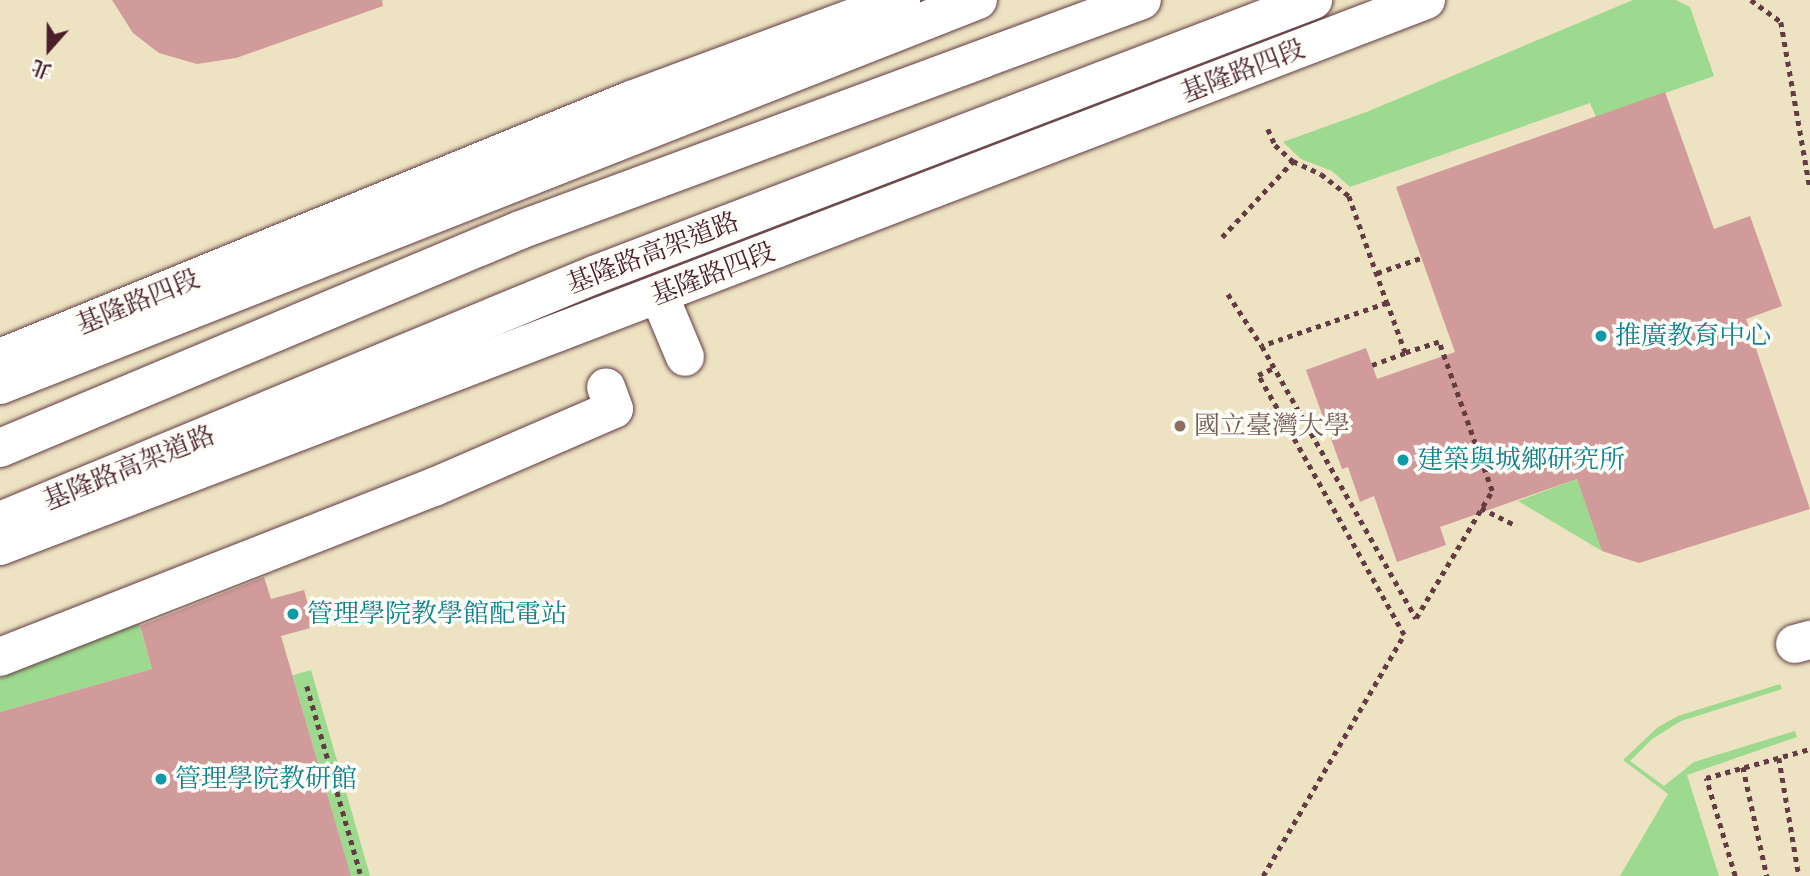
<!DOCTYPE html>
<html>
<head>
<meta charset="utf-8">
<style>
  body { margin:0 }
  #map { position:relative; width:1810px; height:876px; overflow:hidden; background:#ede2c2; font-family:"IM FELL Great Primer","Noto Serif TC",serif }
  div>[style] { position:absolute }
  .green>* { inset:0; background:#9dda8f; transform-origin:0 0 }
  .building>* { inset:0; background:#d09b9a }
  .path>* { height:4.5px; margin-top:-2.25px; transform-origin:0; background:repeating-linear-gradient(90deg,#623c42 0 5px,transparent 0 10px) }
  .roads { filter:drop-shadow(0 0 2px #623c42) drop-shadow(0 0 2px #623c42) }
  .minor>* { height:38px; margin:-19px; padding:0 19px; transform-origin:19px; border-radius:19px; background:#fff }
  .major>* { height:38px; margin:-19px; padding:0 19px; transform-origin:19px; border-radius:19px; background:#fff }
  .highway>* { height:38px; margin:-19px; padding:0 19px; transform-origin:19px; border-radius:19px; background:#fff }
  .dots>* { width:19px; height:19px; translate:-50% -50%; box-sizing:border-box; border:4px solid #fdfcf7; border-radius:50% }
  span { translate:-50% -50%; white-space:nowrap; text-align:center; line-height:1.15; -webkit-text-stroke:7px #fdfcf7; paint-order:stroke }
  .street-label { font-size:26px; color:#4a1f2b }
  .culture-label { font-size:26px; color:#0d838f }
  .left { translate:0 -50%; text-align:left }
  .education-label { font-size:26px; color:#785e54 }
  .north { position:absolute; left:14px; top:14px; width:70px; height:70px; -webkit-text-stroke:5px #fdfcf7; paint-order:stroke; rotate:201deg; font-size:19px; font-weight:700; line-height:28px; text-align:center; color:#4a1f2b }
  .north::after { content:''; display:block; margin:auto; width:24px; height:32px; background:#4a1f2b; clip-path:polygon(50% 0,100% 100%,50% 72%,0 100%) }
</style>
</head>
<body>
<div id="map">
  <div class="green">
    <i style="clip-path:polygon(1633px 0,1676px 0,1690px 7px,1714px 76px,1596px 117px,1590px 103px,1350px 187px,1332px 171px,1301px 159px,1283px 142px,1369px 111px)"></i>
    <i style="clip-path:polygon(1577px 479px,1595px 529px,1602px 551px,1518px 501px)"></i>
    <i style="clip-path:polygon(139px 623px,152px 669px,0 712px,0 678px)"></i>
    <i style="left:311px;top:670px;width:215px;height:19px;rotate:74deg"></i>
    <i style="clip-path:polygon(1780px 684px,1782px 689px,1681px 721px,1652px 739px,1630px 761px,1664px 786px,1694px 762px,1795px 731px,1797px 737px,1687px 775px,1719px 876px,1620px 876px,1668px 794px,1623px 760px,1658px 727px,1678px 716px)"></i>
  </div>
  <div class="building">
    <i style="clip-path:polygon(112px 0,382px 0,383px 6px,236px 58px,197px 64px,159px 53px,133px 33px)"></i>
    <i style="clip-path:polygon(1665px 92px,1714px 229px,1750px 216px,1782px 306px,1746px 319px,1810px 509px,1639px 563px,1602px 551px,1577px 479px,1440px 527px,1446px 545px,1397px 562px,1374px 496px,1360px 502px,1348px 467px,1342px 469px,1306px 370px,1366px 348px,1377px 379px,1455px 352px,1396px 187px)"></i>
    <i style="clip-path:polygon(264px 577px,271px 599px,304px 590px,314px 627px,281px 636px,351px 876px,0 876px,0 712px,152px 669px,140px 626px)"></i>
  </div>
  <div class="path">
    <i style="left:1751px;top:0;width:37px;rotate:36deg"></i>
    <i style="left:1781px;top:22px;width:169px;rotate:80.1deg"></i>
    <i style="left:1268px;top:129px;width:17px;rotate:66deg"></i>
    <i style="left:1275px;top:145px;width:24px;rotate:42deg"></i>
    <i style="left:1293px;top:161px;width:31px;rotate:25deg"></i>
    <i style="left:1321px;top:174px;width:36px;rotate:38deg"></i>
    <i style="left:1349px;top:196px;width:114px;rotate:70.4deg"></i>
    <i style="left:1387px;top:303px;width:132px;rotate:161deg"></i>
    <i style="left:1262px;top:346px;width:313px;rotate:60.5deg"></i>
    <i style="left:1416px;top:618px;width:148px;rotate:-59.1deg"></i>
    <i style="left:1492px;top:491px;width:158px;rotate:-109.6deg"></i>
    <i style="left:1439px;top:342px;width:36px;rotate:162deg"></i>
    <i style="left:1405px;top:353px;width:53px;rotate:-109.8deg"></i>
    <i style="left:1222px;top:237px;width:104px;rotate:-46.9deg"></i>
    <i style="left:1377px;top:273px;width:46px;rotate:-18.8deg"></i>
    <i style="left:1228px;top:294px;width:62px;rotate:56.8deg"></i>
    <i style="left:1372px;top:365px;width:35px;rotate:-20deg"></i>
    <i style="left:1481px;top:508px;width:40px;rotate:26.6deg"></i>
    <i style="left:307px;top:686px;width:198px;rotate:74.1deg"></i>
    <i style="left:1779px;top:758px;width:120px;rotate:80.4deg"></i>
    <i style="left:1743px;top:767px;width:112px;rotate:77.6deg"></i>
    <i style="left:1263px;top:876px;width:279px;rotate:-59.7deg"></i>
    <i style="left:1404px;top:635px;width:298px;rotate:-119.3deg"></i>
    <i style="left:1258px;top:375px;width:17px;rotate:-24deg"></i>
    <i style="left:1735px;top:876px;width:102px;rotate:-106.5deg"></i>
    <i style="left:1706px;top:778px;width:108px;rotate:-15.6deg"></i>
  </div>
  <div class="roads">
    <div class="minor">
      <i style="left:659px;top:295px;width:67px;rotate:67.2deg"></i>
      <i style="left:1795px;top:644px;width:16px;rotate:-15deg"></i>
      <i style="left:0;top:657px;width:466px;rotate:-21.4deg"></i>
      <i style="left:434px;top:487px;width:196px;rotate:-23.4deg"></i>
      <i style="left:614px;top:409px;width:23px;rotate:-110deg"></i>
    </div>
    <div class="major">
      <i style="left:0;top:358px;width:682px;rotate:-22.24deg"></i>
      <i style="left:631px;top:100px;width:288px;rotate:-20.3deg"></i>
      <i style="left:0;top:546px;width:1527px;rotate:-20.95deg"></i>
    </div>
    <div class="highway">
      <i style="left:0;top:385px;width:1051px;rotate:-21.49deg"></i>
      <i style="left:0;top:448px;width:564px;rotate:-22.74deg"></i>
      <i style="left:520px;top:230px;width:663px;rotate:-20.29deg"></i>
      <i style="left:0;top:521px;width:643px;rotate:-22.5deg"></i>
      <i style="left:594px;top:275px;width:770px;rotate:-20.93deg"></i>
    </div>
  </div>
  <div class="dots">
    <i style="left:1601px;top:336px;background:#0f9aa8"></i>
    <i style="left:1180px;top:426px;background:#8d6e63"></i>
    <i style="left:1403px;top:460px;background:#0f9aa8"></i>
    <i style="left:293px;top:614px;background:#0f9aa8"></i>
    <i style="left:161px;top:779px;background:#0f9aa8"></i>
  </div>
  <div class="street-label">
    <span style="left:1243px;top:71px;rotate:-21deg">基隆路四段</span>
    <span style="left:653px;top:253px;rotate:-21deg">基隆路高架道路</span>
    <span style="left:713px;top:274px;rotate:-21deg">基隆路四段</span>
    <span style="left:138px;top:302px;rotate:-22deg">基隆路四段</span>
    <span style="left:129px;top:468px;rotate:-22deg">基隆路高架道路</span>
  </div>
  <div class="culture-label">
    <span class="left" style="left:1615px;top:336px">推廣教育中心</span>
    <span class="left" style="left:1417px;top:460px">建築與城鄉研究所</span>
    <span class="left" style="left:307px;top:614px">管理學院教學館配電站</span>
    <span class="left" style="left:175px;top:779px">管理學院教研館</span>
  </div>
  <div class="education-label">
    <span class="left" style="left:1194px;top:426px">國立臺灣大學</span>
  </div>
  <div class="north">北</div>
</div>
</body>
</html>
